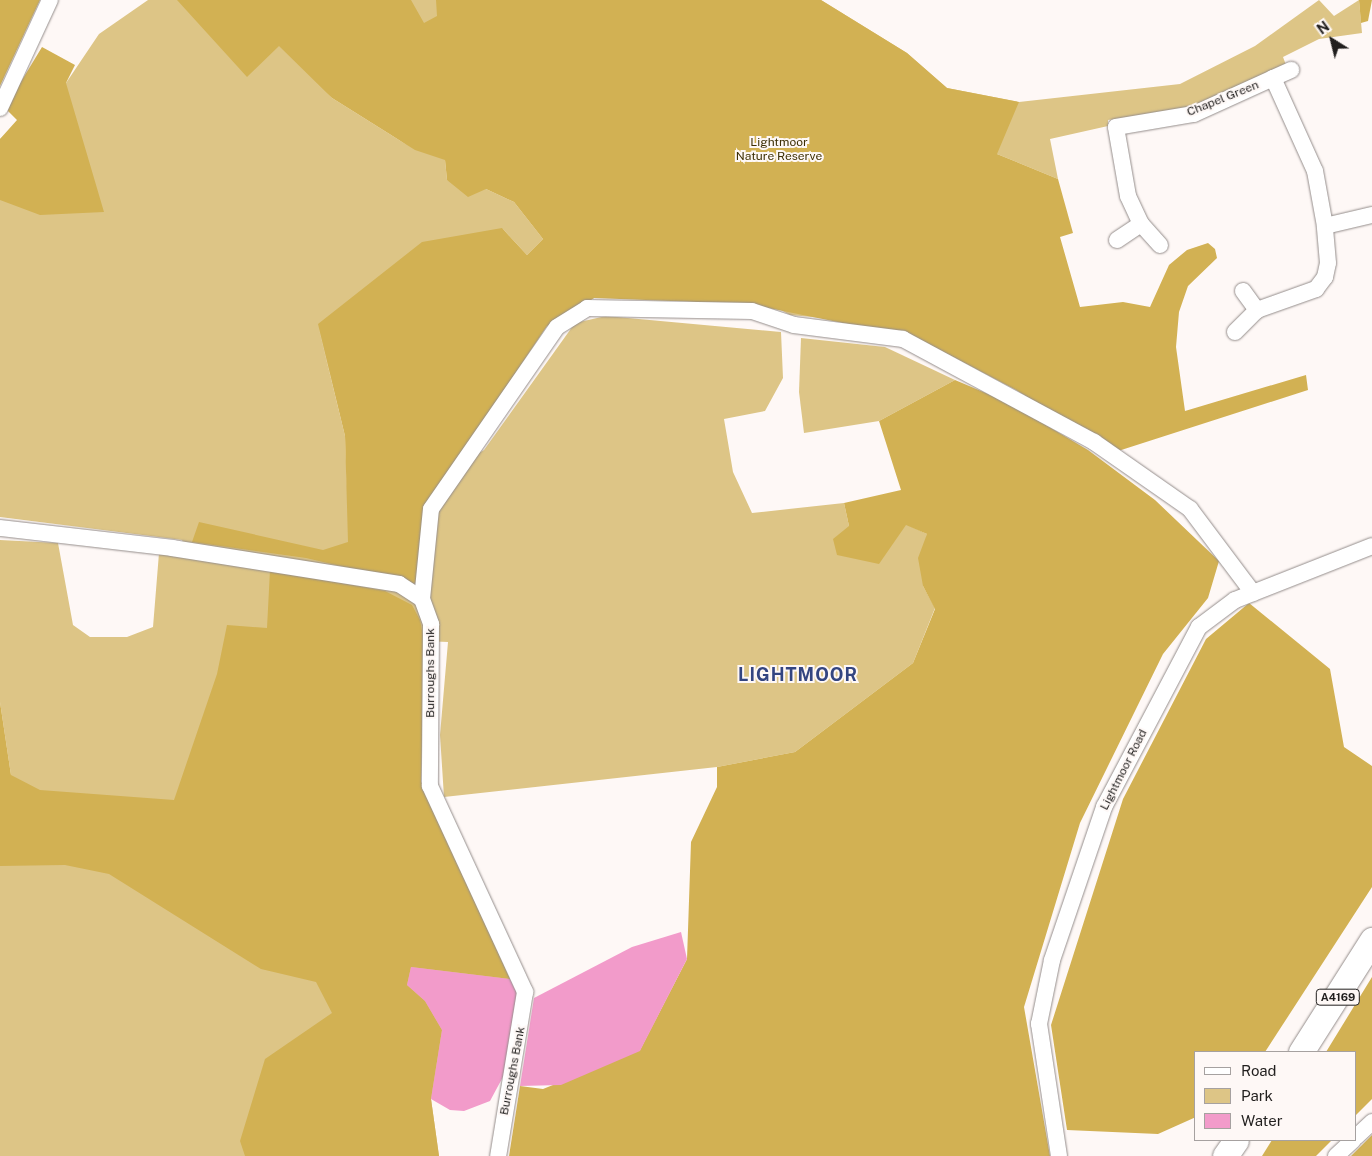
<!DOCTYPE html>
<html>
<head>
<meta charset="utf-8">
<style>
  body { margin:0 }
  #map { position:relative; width:1372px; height:1156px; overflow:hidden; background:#fef8f6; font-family:"Public Sans",sans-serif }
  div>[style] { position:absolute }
  .green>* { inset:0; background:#ddc586 }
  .forest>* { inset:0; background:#d2b153 }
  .water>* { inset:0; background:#f29bca }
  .roads { filter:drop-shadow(0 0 1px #948d8b) drop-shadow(0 0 1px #948d8b) }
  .street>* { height:16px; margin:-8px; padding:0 8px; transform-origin:8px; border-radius:8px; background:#fff }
  .primary>* { height:25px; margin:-12.5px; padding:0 12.5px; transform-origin:12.5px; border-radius:12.5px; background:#fff }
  span { translate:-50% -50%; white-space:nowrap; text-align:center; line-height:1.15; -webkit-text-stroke:4px #fef8f6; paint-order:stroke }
  .shield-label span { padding:1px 4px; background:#fef8f6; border:1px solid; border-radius:4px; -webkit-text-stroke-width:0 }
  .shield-label { font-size:11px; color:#211f1e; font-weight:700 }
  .street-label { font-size:12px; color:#211f1e }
  .park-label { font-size:12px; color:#3d2f05 }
  .district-label { font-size:18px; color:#344580; font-weight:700; letter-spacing:1px }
  .legend { position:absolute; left:1194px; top:1051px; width:162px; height:90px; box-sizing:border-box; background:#fef8f6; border:1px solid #a6a1a0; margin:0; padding:6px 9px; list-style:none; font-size:15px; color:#211f1e }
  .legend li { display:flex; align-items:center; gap:10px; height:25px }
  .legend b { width:25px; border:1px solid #a6a1a0 }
  .north { position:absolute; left:1307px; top:15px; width:50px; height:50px; -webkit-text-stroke:4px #fef8f6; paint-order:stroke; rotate:324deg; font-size:14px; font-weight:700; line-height:20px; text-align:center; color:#211f1e }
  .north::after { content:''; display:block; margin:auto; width:18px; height:22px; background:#211f1e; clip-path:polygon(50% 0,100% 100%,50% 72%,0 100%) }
</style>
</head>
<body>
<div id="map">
  <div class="green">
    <i style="clip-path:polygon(evenodd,148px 0,821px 0,907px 53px,947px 88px,1019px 102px,1180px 84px,1255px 46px,1319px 0,1334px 16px,1359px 0,1362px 33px,1319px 39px,1283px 57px,1286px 65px,1181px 111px,1108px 120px,1108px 126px,1050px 139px,1058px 179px,997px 154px,903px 325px,790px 315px,757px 297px,594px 298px,547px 326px,482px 402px,457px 466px,484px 450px,575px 323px,606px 316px,781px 332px,783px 378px,765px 411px,724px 419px,733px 472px,752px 513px,844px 503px,849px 526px,906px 524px,927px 534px,923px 586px,935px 608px,913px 663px,795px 752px,717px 767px,444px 797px,440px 735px,448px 642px,424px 641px,421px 782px,510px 979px,431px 1099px,439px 1156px,0 1156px,0 783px,11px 775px,0 702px,0 540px,58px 543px,73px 625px,90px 637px,127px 637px,153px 627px,159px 553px,191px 558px,182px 540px,0 517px,0 139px,66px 83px,99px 34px,148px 0,324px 89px,407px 145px,332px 98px,324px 89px,148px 0,445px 160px,559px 214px,549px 291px,502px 228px,527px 255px,543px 239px,514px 202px,486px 189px,447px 180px,445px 160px,148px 0,318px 325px,361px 498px,349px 537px,345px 436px,318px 325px)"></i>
    <i style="clip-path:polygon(801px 338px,885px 347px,955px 380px,879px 421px,804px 433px,799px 392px)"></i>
  </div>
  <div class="forest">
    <i style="clip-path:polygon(0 0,40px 0,0 86px)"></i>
    <i style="clip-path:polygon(177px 0,411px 0,424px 23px,437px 16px,436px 0,821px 0,907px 53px,947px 88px,1019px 102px,997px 154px,1058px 179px,1073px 233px,1060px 237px,1080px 307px,1123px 302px,1150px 307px,1169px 265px,1187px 250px,1208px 243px,1215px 249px,1217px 258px,1188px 286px,1179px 312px,1176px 347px,1185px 411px,1306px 375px,1308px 390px,1115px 452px,1016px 390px,917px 338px,748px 304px,594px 298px,547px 326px,424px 510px,417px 584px,306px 558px,192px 542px,199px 522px,323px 550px,348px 542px,345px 436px,318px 324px,422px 242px,502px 228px,527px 255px,543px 239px,514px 202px,486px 189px,468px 197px,447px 180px,445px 160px,415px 150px,332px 98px,279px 46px,247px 77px)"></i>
    <i style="clip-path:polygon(1359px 0,1372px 0,1368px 21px,1361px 23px)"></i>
    <i style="clip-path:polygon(42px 47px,75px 65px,66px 83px,104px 212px,40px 215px,0 200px,0 139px,17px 120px,5px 108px)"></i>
    <i style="clip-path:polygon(955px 380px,1007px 402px,1088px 450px,1155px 500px,1219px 561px,1208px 598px,1163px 654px,1080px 823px,1024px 1007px,1050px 1156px,509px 1156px,520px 1086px,543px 1089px,640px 1050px,687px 959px,691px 842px,717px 787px,717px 767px,795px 752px,913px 663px,935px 609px,923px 586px,918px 558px,927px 534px,906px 525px,879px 564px,837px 555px,833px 539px,849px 526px,844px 503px,901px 490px,879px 421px)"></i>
    <i style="clip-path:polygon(270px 570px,385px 591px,412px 605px,420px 620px,424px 641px,421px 782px,510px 979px,411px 967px,407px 985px,425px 1001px,442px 1030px,431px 1099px,439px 1156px,245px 1156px,240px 1141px,265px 1059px,332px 1013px,316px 982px,261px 969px,109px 874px,65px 865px,0 866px,0 702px,11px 775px,40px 790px,174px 800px,217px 674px,227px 625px,267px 628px)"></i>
    <i style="clip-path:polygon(1249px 603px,1330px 669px,1344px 747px,1372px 766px,1372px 887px,1265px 1052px,1196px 1052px,1196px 1117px,1158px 1134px,1067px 1130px,1051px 1025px,1123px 799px,1206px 639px)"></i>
    <i style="clip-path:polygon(1372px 977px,1372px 1099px,1356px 1115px,1356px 1052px,1326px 1052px)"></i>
    <i style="clip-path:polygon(1372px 1135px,1372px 1156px,1351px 1156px)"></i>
    <i style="clip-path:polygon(1272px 1140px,1332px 1140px,1316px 1156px,1262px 1156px)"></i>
  </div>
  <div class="water">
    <i style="clip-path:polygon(681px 932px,687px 959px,640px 1051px,561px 1085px,520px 1086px,534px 998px,632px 947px)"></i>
    <i style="clip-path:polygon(411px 967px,510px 979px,517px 993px,504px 1075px,490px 1101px,464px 1111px,450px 1110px,431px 1099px,442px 1030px,425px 1001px,407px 985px)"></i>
  </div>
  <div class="roads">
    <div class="street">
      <i style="left:1273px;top:78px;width:20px;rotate:-24deg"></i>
      <i style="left:0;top:108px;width:119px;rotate:-65.2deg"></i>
      <i style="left:1117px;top:240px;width:29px;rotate:-34deg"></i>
      <i style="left:1160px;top:245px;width:28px;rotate:-132deg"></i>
      <i style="left:1141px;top:224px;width:31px;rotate:-115deg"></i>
      <i style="left:1128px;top:196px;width:70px;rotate:-99.9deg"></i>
      <i style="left:1116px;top:127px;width:79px;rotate:-9.5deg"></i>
      <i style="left:1194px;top:114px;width:87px;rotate:-24.5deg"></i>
      <i style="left:1273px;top:78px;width:102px;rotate:65.7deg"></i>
      <i style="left:1315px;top:171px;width:56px;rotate:79.7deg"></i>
      <i style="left:1243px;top:291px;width:24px;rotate:54deg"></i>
      <i style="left:1257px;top:310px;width:63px;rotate:-19.6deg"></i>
      <i style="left:1316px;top:289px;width:15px;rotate:-53deg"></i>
      <i style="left:1325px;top:277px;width:14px;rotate:-78deg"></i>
      <i style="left:1328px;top:263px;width:37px;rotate:-95deg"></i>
      <i style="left:1325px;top:226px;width:48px;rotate:-13.2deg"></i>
      <i style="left:1235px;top:332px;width:31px;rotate:-45deg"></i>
      <i style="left:0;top:528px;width:173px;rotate:6.6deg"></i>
      <i style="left:172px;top:548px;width:230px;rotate:9deg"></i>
      <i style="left:399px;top:584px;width:27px;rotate:33deg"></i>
      <i style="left:422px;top:599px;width:27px;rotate:70deg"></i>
      <i style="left:431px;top:624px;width:162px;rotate:90.4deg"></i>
      <i style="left:430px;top:786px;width:227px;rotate:65.2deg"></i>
      <i style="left:525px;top:992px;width:166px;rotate:99.3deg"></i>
      <i style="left:422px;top:599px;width:90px;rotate:-84.3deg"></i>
      <i style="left:431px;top:509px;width:221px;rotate:-55.3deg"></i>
      <i style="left:557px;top:327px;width:36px;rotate:-32deg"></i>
      <i style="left:587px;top:308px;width:165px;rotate:1deg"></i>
      <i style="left:752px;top:311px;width:44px;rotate:18.4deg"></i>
      <i style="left:794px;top:325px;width:110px;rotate:7.3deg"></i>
      <i style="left:903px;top:339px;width:217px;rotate:28.3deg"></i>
      <i style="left:1094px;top:442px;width:117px;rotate:34.9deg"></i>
      <i style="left:1190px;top:509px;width:105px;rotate:53.1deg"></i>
      <i style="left:1356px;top:1137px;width:22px;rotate:-43deg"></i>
      <i style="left:1059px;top:1156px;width:134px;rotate:-98.6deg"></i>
      <i style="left:1039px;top:1024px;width:65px;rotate:-78.5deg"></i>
      <i style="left:1052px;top:960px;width:162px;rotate:-71.2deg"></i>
      <i style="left:1104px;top:807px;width:204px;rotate:-62.2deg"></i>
      <i style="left:1199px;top:627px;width:45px;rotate:-36.9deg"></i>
      <i style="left:1235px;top:600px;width:147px;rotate:-21.5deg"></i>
      <i style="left:1336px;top:1156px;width:23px;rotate:-43deg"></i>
    </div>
    <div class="primary">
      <i style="left:1301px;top:1052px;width:133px;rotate:-57.6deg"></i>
      <i style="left:1225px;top:1156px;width:19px;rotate:-55deg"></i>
    </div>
  </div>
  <div class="shield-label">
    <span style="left:1338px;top:997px">A4169</span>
  </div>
  <div class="street-label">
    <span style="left:1223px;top:99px;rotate:-22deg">Chapel Green</span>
    <span style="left:431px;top:673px;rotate:-90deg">Burroughs Bank</span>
    <span style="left:1124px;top:770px;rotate:-63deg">Lightmoor Road</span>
    <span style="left:513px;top:1071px;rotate:-79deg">Burroughs Bank</span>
  </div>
  <div class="park-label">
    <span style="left:779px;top:150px">Lightmoor<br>Nature Reserve</span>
  </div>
  <div class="district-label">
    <span style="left:798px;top:675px">LIGHTMOOR</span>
  </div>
  <ul class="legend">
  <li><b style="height:6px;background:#fff"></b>Road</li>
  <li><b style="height:14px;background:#ddc586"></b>Park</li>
  <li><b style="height:14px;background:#f29bca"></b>Water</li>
  </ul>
  <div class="north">N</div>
</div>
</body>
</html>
